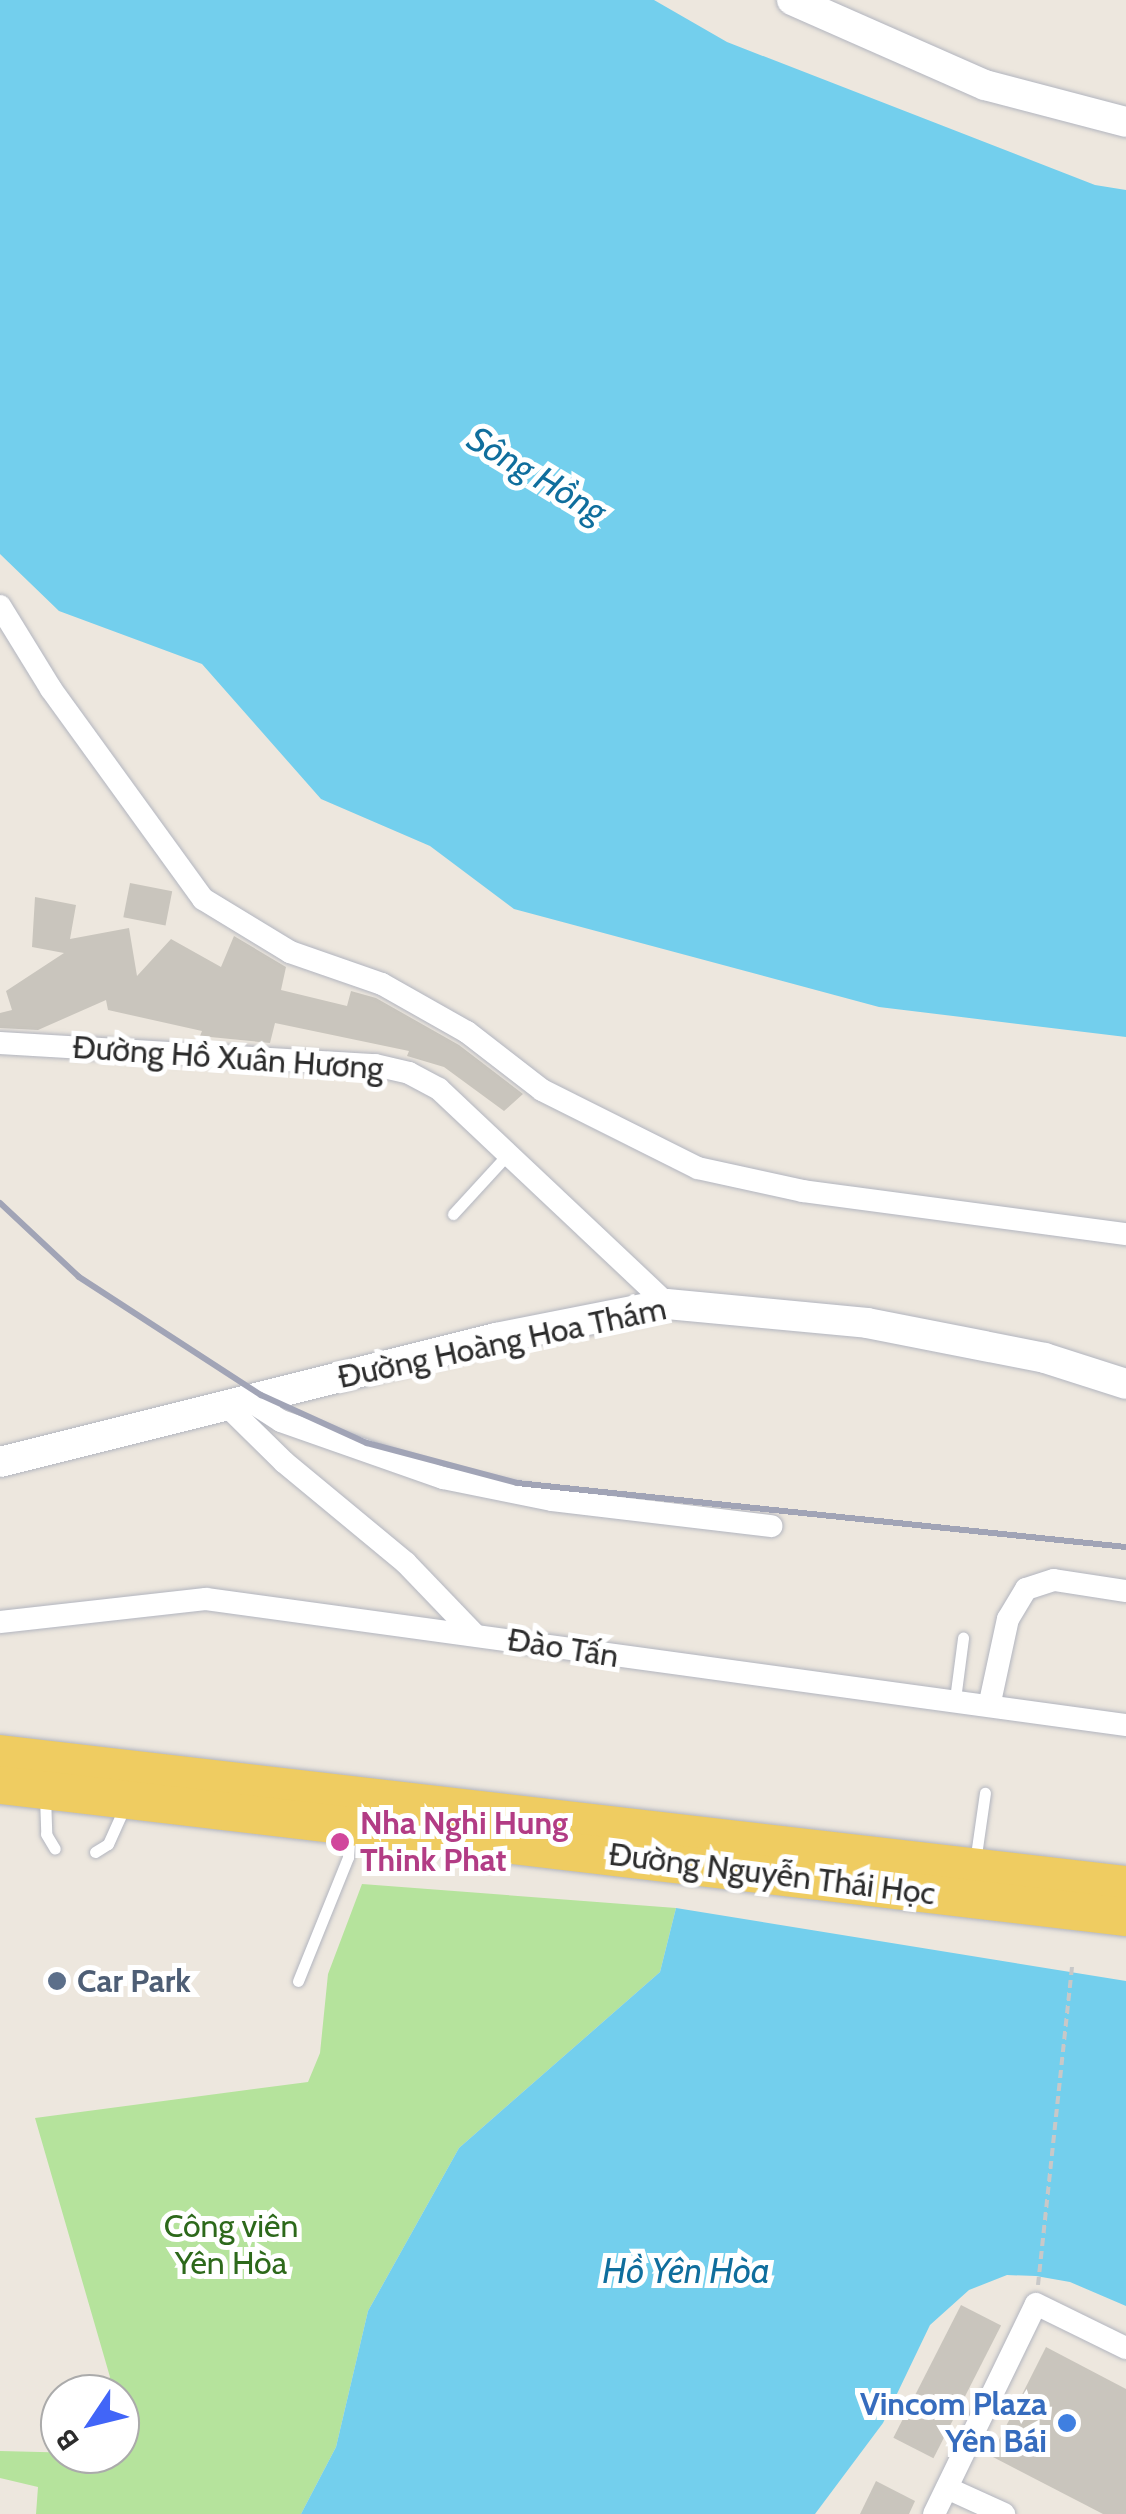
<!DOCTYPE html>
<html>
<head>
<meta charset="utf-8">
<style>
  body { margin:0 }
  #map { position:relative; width:1126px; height:2514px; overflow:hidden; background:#ede7de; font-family:Cabin,sans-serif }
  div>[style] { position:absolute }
  .green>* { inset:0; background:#b5e39c }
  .water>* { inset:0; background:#73cfed }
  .building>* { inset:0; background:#c9c5bd; transform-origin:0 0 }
  .path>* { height:4px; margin-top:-2px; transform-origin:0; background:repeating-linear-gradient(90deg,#c8c8c8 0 8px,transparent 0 13px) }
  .roads { filter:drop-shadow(0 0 2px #b2b5bf) drop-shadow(0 0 2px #b2b5bf) }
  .service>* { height:11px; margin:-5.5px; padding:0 5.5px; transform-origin:5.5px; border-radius:5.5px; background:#fff }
  .minor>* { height:22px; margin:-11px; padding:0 11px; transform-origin:11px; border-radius:11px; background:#fff }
  .tertiary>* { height:30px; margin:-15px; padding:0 15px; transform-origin:15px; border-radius:15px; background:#fff }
  .primary>* { height:38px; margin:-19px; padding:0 19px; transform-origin:19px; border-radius:19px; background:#efcc61 }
  .rail>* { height:6px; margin:-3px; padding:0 3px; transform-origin:3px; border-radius:3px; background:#a1a4b6 }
  .dots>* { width:28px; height:28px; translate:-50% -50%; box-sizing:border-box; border:5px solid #fff; border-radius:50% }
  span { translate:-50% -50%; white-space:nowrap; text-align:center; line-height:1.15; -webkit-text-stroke:10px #fff; paint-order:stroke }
  .street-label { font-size:32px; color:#2c2c2c }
  .hotel-label { font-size:32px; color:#b23c85; font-weight:700 }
  .left { translate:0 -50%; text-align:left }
  .service-label { font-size:32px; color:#4e5e75; font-weight:700 }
  .park-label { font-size:32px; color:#2d691b }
  .shop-label { font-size:32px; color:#366cbe; font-weight:700 }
  .right { translate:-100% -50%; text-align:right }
  .water-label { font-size:35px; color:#0f6e9d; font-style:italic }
  .north { position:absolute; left:40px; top:2374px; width:100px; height:100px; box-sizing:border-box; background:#fff; border:2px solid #ababab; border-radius:50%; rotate:235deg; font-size:28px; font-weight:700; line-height:40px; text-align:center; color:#2c2c2c }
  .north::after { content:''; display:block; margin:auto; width:35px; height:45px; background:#4165f8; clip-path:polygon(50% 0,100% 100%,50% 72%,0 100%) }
</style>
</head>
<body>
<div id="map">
  <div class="green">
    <i style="clip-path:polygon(362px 1884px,676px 1908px,660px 1972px,459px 2148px,368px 2311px,336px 2447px,301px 2514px,36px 2514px,38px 2487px,0 2478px,0 2451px,120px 2454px,120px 2394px,101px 2394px,110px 2377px,35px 2118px,308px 2082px,320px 2053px,328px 1974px)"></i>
  </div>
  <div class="water">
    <i style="clip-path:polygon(0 0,654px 0,727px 42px,1095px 185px,1126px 190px,1126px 1037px,879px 1007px,514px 909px,430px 846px,321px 799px,202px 664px,59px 611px,0 554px)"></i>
    <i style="clip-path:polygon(676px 1908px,1126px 1981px,1126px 2306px,1070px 2282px,1036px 2276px,1007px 2275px,969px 2290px,930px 2325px,883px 2423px,815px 2514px,301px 2514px,336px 2447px,368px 2311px,459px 2148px,660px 1972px)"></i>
  </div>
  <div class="building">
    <i style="left:130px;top:883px;width:43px;height:35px;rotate:11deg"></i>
    <i style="clip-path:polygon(35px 897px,76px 905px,70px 939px,129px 928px,137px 976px,171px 939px,221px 967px,234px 936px,286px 967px,281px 990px,347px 1006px,351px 991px,376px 998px,459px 1045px,523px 1094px,504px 1111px,444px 1067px,407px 1056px,409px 1051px,275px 1023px,270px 1043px,200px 1036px,202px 1031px,108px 1010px,106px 1000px,38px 1030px,0 1028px,0 1013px,12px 1010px,6px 991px,64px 953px,32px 947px)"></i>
    <i style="left:961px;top:2305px;width:45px;height:149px;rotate:27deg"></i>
    <i style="clip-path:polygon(1046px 2347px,1126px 2389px,1126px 2514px,1103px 2514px,991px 2456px)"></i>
    <i style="clip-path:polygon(876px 2481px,915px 2501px,909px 2514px,860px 2514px)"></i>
  </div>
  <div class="path">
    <i style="left:1038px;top:2285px;width:321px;rotate:-83.9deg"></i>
  </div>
  <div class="roads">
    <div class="service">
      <i style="left:453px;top:1214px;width:81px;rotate:-47.5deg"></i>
      <i style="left:955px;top:1699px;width:62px;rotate:-82.5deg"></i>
      <i style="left:45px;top:1796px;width:38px;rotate:88deg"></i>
      <i style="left:46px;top:1834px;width:17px;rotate:59deg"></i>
      <i style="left:95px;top:1852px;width:15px;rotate:-32deg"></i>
      <i style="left:108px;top:1844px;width:42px;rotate:-65.9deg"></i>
      <i style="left:975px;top:1862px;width:70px;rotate:-81.8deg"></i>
      <i style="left:298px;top:1981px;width:134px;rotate:-68deg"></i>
      <i style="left:348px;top:1857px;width:27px;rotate:-86deg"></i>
    </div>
    <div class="minor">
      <i style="left:0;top:606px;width:97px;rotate:58.4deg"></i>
      <i style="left:51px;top:689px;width:259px;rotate:54.1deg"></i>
      <i style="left:203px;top:899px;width:102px;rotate:31.3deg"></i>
      <i style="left:290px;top:952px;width:97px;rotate:19.2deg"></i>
      <i style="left:382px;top:984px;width:98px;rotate:29.5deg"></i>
      <i style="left:467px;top:1032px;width:95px;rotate:37.7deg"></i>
      <i style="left:542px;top:1090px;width:174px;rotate:26.6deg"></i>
      <i style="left:698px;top:1168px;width:107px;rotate:12.4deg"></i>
      <i style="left:803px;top:1191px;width:326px;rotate:7.6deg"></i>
      <i style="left:0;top:1043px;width:376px;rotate:3.4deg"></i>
      <i style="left:375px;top:1065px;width:35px;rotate:13deg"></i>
      <i style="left:409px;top:1073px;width:34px;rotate:28deg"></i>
      <i style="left:439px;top:1089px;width:313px;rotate:43.3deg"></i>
      <i style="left:247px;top:1399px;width:40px;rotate:32.9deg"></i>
      <i style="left:281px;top:1421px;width:172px;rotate:19.4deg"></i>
      <i style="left:443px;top:1478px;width:111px;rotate:11.4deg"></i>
      <i style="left:552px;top:1500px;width:221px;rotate:6.8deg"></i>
      <i style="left:225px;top:1404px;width:83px;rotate:44.5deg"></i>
      <i style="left:284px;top:1462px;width:158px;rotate:39.6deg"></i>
      <i style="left:406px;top:1563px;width:98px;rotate:46.2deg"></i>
      <i style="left:0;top:1622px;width:207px;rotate:-6.4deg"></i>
      <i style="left:206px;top:1599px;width:929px;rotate:7.8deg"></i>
      <i style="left:990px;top:1702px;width:85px;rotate:-77.8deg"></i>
      <i style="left:1008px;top:1619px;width:35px;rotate:-59deg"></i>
      <i style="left:1026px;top:1589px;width:29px;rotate:-18deg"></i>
      <i style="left:1054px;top:1580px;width:73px;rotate:8.7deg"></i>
      <i style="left:947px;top:2488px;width:63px;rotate:24.5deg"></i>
      <i style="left:934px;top:2514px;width:233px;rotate:-64.1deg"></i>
      <i style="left:1036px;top:2304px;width:100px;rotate:26.1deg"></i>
    </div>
    <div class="tertiary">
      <i style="left:792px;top:0;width:211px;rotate:23.8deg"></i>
      <i style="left:985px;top:85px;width:146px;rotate:14.7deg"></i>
      <i style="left:0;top:1462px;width:511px;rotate:-14.04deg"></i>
      <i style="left:496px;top:1338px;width:174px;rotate:-11.2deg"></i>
      <i style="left:667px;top:1304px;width:201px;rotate:5.4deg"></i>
      <i style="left:867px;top:1323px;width:181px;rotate:11.1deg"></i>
      <i style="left:1045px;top:1358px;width:85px;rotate:17.8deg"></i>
    </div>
    <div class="primary">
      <i style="left:0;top:1754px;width:1134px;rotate:6.64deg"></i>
      <i style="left:0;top:1785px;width:1134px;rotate:6.69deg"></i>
    </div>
  </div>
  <div class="rail">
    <i style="left:0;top:1203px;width:108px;rotate:43.1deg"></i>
    <i style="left:79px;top:1277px;width:217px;rotate:33deg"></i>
    <i style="left:261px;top:1395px;width:116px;rotate:24.4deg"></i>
    <i style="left:367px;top:1443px;width:155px;rotate:14.9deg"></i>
    <i style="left:517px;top:1483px;width:612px;rotate:6deg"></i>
  </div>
  <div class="dots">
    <i style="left:340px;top:1842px;background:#d1479c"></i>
    <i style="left:57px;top:1981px;background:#5c6f8a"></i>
    <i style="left:1067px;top:2423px;background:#3f7fe0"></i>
  </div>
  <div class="street-label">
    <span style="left:228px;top:1058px;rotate:4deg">Đường Hồ Xuân Hương</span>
    <span style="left:502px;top:1343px;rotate:-12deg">Đường Hoàng Hoa Thám</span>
    <span style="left:563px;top:1648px;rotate:9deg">Đào Tấn</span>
    <span style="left:772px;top:1874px;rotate:7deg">Đường Nguyễn Thái Học</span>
  </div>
  <div class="hotel-label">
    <span class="left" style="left:360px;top:1842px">Nha Nghi Hung<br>Think Phat</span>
  </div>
  <div class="service-label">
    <span class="left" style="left:77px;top:1981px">Car Park</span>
  </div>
  <div class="park-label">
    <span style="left:231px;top:2245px">Công viên<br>Yên Hòa</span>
  </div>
  <div class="shop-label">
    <span class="right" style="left:1047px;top:2423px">Vincom Plaza<br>Yên Bái</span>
  </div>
  <div class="water-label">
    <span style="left:537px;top:475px;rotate:31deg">Sông Hồng</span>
    <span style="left:686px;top:2271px">Hồ Yên Hòa</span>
  </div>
  <div class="north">B</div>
</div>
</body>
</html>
